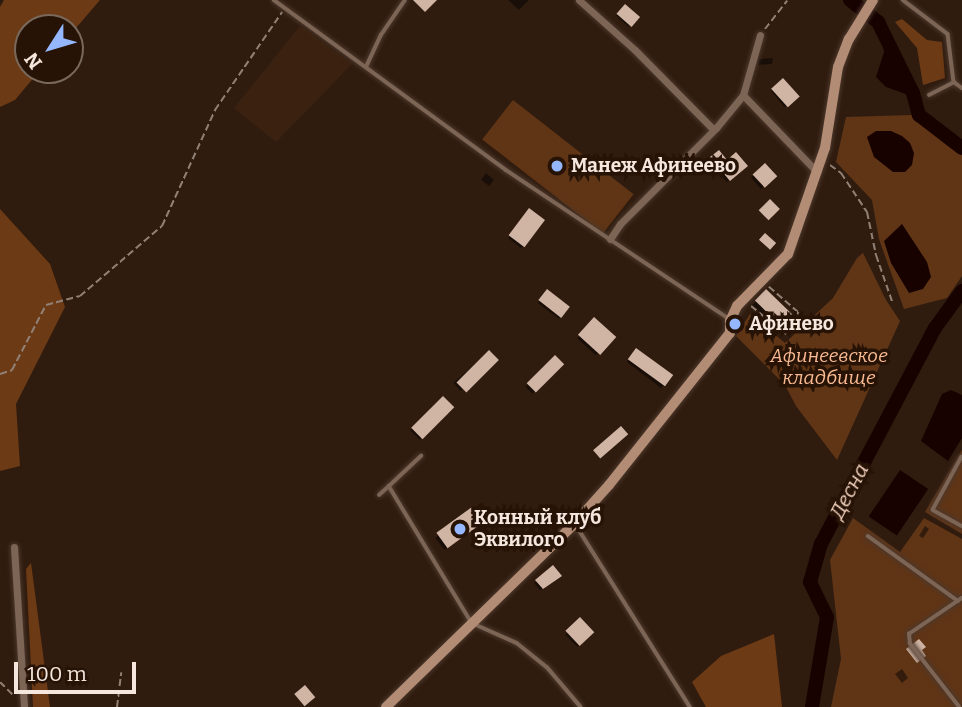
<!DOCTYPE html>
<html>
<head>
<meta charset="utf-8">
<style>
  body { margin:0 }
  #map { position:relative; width:962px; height:707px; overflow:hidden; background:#301c0f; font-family:Bitter,serif }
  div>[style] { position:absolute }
  .built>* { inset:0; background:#3b2210 }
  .green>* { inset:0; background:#603516; transform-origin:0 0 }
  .forest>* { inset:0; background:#6c3a15 }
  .water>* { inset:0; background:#170200; transform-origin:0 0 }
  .shadow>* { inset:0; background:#0007; transform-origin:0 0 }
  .river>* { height:14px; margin:-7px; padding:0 7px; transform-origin:7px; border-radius:7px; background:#170200 }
  .building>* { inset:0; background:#d0b5a5; transform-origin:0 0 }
  .path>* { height:2px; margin-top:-1px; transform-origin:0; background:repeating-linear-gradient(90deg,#918075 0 7px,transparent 0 10.5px) }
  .roads { filter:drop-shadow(0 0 2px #4c382c) drop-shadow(0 0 2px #4c382c) }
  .lane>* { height:3.5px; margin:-1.75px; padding:0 1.75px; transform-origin:1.75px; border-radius:1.75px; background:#7d6556 }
  .street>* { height:7px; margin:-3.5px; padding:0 3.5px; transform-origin:3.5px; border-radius:3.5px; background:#7d6556 }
  .secondary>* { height:10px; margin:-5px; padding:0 5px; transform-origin:5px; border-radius:5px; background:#b28c74 }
  .dots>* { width:19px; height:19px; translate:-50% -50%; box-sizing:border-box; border:4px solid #261306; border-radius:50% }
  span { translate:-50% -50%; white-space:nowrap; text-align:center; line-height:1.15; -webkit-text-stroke:7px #261306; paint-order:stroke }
  .poi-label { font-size:19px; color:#f5e7de; font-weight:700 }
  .left { translate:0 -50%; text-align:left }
  .park-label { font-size:19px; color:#fbbb92; font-style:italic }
  .water-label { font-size:21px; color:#f3d3be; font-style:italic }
  .north { position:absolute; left:14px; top:14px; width:70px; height:70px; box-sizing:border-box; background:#261306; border:2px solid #79685c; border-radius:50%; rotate:233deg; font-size:19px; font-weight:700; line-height:28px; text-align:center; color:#f5e7de }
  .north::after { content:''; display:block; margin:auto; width:24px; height:32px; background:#94b7fd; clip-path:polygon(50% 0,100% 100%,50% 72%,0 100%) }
  .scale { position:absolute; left:14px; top:662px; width:122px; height:32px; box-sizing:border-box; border:4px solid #f5e7de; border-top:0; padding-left:9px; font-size:21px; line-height:24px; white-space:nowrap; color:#f5e7de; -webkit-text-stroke:5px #261306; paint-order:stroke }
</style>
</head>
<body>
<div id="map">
  <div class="built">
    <i style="clip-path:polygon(300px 26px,352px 64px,276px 142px,234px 108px)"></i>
  </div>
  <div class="green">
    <i style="left:513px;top:100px;width:153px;height:50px;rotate:38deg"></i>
    <i style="clip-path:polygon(911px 115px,956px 146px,962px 154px,962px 276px,947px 298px,904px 309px,879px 239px,872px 200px,836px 162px,846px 117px)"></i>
    <i style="clip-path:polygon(863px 253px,886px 300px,900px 321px,837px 460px,796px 406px,785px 385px,736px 336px,750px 314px,785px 343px,833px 298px,857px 258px)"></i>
    <i style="clip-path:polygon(962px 450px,962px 534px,925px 512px)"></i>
    <i style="clip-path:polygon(853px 518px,900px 552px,924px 518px,962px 539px,962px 707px,831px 707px,841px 659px,830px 560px)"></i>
  </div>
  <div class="forest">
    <i style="clip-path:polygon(4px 0,100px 0,70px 35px,70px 28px,28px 28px,28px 70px,40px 70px,15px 100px,0 107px,0 7px)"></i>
    <i style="clip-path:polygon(902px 19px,927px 40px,942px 42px,945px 78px,923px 85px,917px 48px,895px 22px)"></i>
    <i style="clip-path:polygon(0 209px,50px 264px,65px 307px,16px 404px,20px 466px,0 471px)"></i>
    <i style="clip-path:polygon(31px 563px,50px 707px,33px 707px,26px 569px)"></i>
    <i style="clip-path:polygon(774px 634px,782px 707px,706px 707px,692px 682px,721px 656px)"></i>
  </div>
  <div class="water">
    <i style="clip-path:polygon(882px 29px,913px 93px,914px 97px,886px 87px,876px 77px,884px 52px)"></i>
    <i style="clip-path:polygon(876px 131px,891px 131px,902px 136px,910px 143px,914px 153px,912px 165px,905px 172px,893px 172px,874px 157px,867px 137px)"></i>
    <i style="clip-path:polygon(902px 224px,927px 262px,931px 277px,923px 289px,909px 293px,891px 263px,884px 241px)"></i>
    <i style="clip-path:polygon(951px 390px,962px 395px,962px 438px,948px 461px,921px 441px,942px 394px)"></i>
    <i style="left:900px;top:470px;width:34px;height:56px;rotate:34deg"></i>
  </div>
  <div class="shadow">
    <i style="clip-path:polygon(508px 0,529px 0,519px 10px)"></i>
    <i style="left:625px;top:6px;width:16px;height:13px;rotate:43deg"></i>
    <i style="clip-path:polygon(773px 58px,772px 64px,758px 65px,759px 59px)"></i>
    <i style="left:783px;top:80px;width:22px;height:16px;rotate:51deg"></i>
    <i style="clip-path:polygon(718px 153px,727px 162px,745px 166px,727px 182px,709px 161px)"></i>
    <i style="left:765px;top:165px;width:15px;height:19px;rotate:48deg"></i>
    <i style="clip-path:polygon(486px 173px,494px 180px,489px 186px,481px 180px)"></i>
    <i style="clip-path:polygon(527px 213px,523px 246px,521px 248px,508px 238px)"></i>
    <i style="left:547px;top:291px;width:26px;height:15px;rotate:37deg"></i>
    <i style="left:766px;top:291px;width:33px;height:19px;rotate:44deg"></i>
    <i style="left:594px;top:320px;width:25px;height:25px;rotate:42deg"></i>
    <i style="left:489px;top:352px;width:11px;height:47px;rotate:49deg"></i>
    <i style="clip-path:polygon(634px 353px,664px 385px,661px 388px,627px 362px)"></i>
    <i style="left:555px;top:357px;width:10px;height:42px;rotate:45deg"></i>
    <i style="left:443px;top:398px;width:13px;height:46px;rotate:45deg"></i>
    <i style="left:472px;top:510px;width:15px;height:46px;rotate:53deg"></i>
    <i style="clip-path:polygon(925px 526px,929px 529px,923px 538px,919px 536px)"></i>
    <i style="clip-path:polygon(552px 567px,558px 578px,540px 590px,534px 583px)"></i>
    <i style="left:580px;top:620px;width:17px;height:21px;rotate:45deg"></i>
    <i style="clip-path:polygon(902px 669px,908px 678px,902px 683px,895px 674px)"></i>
  </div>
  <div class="river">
    <i style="left:850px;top:0;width:36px;rotate:38deg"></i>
    <i style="left:878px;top:22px;width:79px;rotate:63.8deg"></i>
    <i style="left:913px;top:93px;width:23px;rotate:75deg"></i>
    <i style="left:919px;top:115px;width:54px;rotate:37.5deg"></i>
    <i style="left:812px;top:707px;width:91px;rotate:-80.5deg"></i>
    <i style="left:827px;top:617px;width:39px;rotate:-116deg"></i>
    <i style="left:810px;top:582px;width:40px;rotate:-74deg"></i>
    <i style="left:821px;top:544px;width:244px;rotate:-62.2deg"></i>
    <i style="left:935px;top:328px;width:46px;rotate:-53.9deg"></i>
  </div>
  <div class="building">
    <i style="clip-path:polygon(413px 0,437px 0,425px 12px)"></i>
    <i style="left:625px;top:4px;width:20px;height:13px;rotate:41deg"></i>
    <i style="left:783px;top:78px;width:25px;height:16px;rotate:48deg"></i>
    <i style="clip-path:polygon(719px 150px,727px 160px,736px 152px,748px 166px,730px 181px,710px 157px)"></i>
    <i style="left:765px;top:163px;width:18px;height:17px;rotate:47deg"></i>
    <i style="left:770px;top:199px;width:14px;height:16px;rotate:45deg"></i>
    <i style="left:529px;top:208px;width:20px;height:34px;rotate:37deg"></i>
    <i style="left:765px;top:233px;width:15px;height:9px;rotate:42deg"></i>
    <i style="left:547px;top:289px;width:29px;height:14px;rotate:38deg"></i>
    <i style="left:766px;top:289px;width:36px;height:16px;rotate:44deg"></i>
    <i style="left:594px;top:317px;width:30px;height:24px;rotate:42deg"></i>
    <i style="left:636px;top:348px;width:46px;height:14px;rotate:36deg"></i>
    <i style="left:489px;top:350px;width:14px;height:46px;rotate:45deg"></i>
    <i style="left:555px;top:355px;width:13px;height:40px;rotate:45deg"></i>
    <i style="left:443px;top:396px;width:16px;height:45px;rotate:45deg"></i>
    <i style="left:621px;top:426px;width:11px;height:37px;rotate:49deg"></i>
    <i style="left:472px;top:507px;width:19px;height:44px;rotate:54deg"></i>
    <i style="clip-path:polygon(553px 565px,562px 576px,543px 589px,535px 580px)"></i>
    <i style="left:580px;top:617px;width:21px;height:20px;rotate:47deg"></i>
    <i style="clip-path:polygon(919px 639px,926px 647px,922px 650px,926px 656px,917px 663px,906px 649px)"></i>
    <i style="left:305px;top:685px;width:16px;height:14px;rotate:50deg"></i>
  </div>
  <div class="path">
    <i style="left:765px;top:29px;width:36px;rotate:-52deg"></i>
    <i style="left:830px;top:165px;width:14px;rotate:36deg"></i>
    <i style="left:841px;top:173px;width:47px;rotate:56.3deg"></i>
    <i style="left:867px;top:212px;width:44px;rotate:78.2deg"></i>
    <i style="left:876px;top:255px;width:52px;rotate:70.9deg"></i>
    <i style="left:751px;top:306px;width:45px;rotate:38.7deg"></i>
    <i style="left:786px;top:334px;width:11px;rotate:-49deg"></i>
    <i style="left:793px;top:326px;width:15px;rotate:-70deg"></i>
    <i style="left:798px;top:312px;width:40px;rotate:-139deg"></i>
    <i style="left:0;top:374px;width:13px;rotate:-18deg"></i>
    <i style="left:12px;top:370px;width:73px;rotate:-62.4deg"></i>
    <i style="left:46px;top:305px;width:35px;rotate:-15deg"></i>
    <i style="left:80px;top:296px;width:108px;rotate:-40.5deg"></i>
    <i style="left:162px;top:226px;width:128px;rotate:-65.4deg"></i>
    <i style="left:215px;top:110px;width:119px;rotate:-55.6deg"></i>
    <i style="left:0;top:682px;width:20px;rotate:45deg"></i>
    <i style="left:117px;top:707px;width:35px;rotate:-83deg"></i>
  </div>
  <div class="roads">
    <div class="lane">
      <i style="left:274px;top:0;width:288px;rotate:36.2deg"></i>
      <i style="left:506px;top:170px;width:268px;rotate:33.7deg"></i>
      <i style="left:903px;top:0;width:56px;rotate:37.1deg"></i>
      <i style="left:948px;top:34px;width:48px;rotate:82.9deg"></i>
      <i style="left:954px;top:82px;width:10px;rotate:37deg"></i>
      <i style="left:366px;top:67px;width:35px;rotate:-65deg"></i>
      <i style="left:381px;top:35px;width:42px;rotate:-55.6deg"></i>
      <i style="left:929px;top:95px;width:28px;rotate:-27deg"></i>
      <i style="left:962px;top:457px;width:60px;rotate:118.7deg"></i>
      <i style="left:933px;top:510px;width:33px;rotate:29deg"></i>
      <i style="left:389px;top:486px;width:44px;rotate:-43.2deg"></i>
      <i style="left:379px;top:495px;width:13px;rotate:-42deg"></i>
      <i style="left:389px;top:486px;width:160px;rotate:58.8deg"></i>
      <i style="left:472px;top:623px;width:49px;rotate:24deg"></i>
      <i style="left:517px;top:643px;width:38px;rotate:39deg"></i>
      <i style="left:547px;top:667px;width:52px;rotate:49.6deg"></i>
      <i style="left:576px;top:525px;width:215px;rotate:57.9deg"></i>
      <i style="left:868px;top:536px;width:111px;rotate:35.8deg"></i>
      <i style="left:959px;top:707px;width:80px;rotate:-127.9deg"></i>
      <i style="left:910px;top:644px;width:10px;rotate:-96deg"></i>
      <i style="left:909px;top:634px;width:64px;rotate:-34.2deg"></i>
    </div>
    <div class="street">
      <i style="left:579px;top:0;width:75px;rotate:41.8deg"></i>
      <i style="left:635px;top:50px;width:112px;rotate:45.4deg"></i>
      <i style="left:760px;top:35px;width:62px;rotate:105.8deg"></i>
      <i style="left:743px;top:95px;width:107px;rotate:46.1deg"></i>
      <i style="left:610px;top:239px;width:18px;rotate:-56deg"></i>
      <i style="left:620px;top:224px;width:136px;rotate:-45deg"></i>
      <i style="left:716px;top:128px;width:43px;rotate:-50.7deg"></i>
      <i style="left:14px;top:547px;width:160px;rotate:86.4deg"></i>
    </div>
    <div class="secondary">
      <i style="left:386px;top:707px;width:264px;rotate:-44.2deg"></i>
      <i style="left:575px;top:523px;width:51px;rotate:-48.2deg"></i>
      <i style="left:609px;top:485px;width:194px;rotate:-51.5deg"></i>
      <i style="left:730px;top:333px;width:12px;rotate:-90deg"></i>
      <i style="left:730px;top:321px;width:17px;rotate:-65deg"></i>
      <i style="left:737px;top:306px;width:73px;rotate:-45.6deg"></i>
      <i style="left:788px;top:254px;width:112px;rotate:-70.8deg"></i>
      <i style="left:825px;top:148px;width:82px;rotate:-80.9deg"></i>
      <i style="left:838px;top:67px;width:30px;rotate:-69deg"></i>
      <i style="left:849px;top:39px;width:46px;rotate:-58.4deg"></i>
    </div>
  </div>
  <div class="dots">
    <i style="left:557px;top:166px;background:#94b7fd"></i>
    <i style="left:735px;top:324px;background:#94b7fd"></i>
    <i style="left:460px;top:529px;background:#94b7fd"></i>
  </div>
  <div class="poi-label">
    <span class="left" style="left:571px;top:166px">Манеж Афинеево</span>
    <span class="left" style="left:749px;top:324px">Афинево</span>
    <span class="left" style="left:474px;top:529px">Конный клуб<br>Эквилого</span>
  </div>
  <div class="park-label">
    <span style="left:829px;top:367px">Афинеевское<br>кладбище</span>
  </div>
  <div class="water-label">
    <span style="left:849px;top:491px;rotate:-62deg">Десна</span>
  </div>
  <div class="north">N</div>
  <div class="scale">100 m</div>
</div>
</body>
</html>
